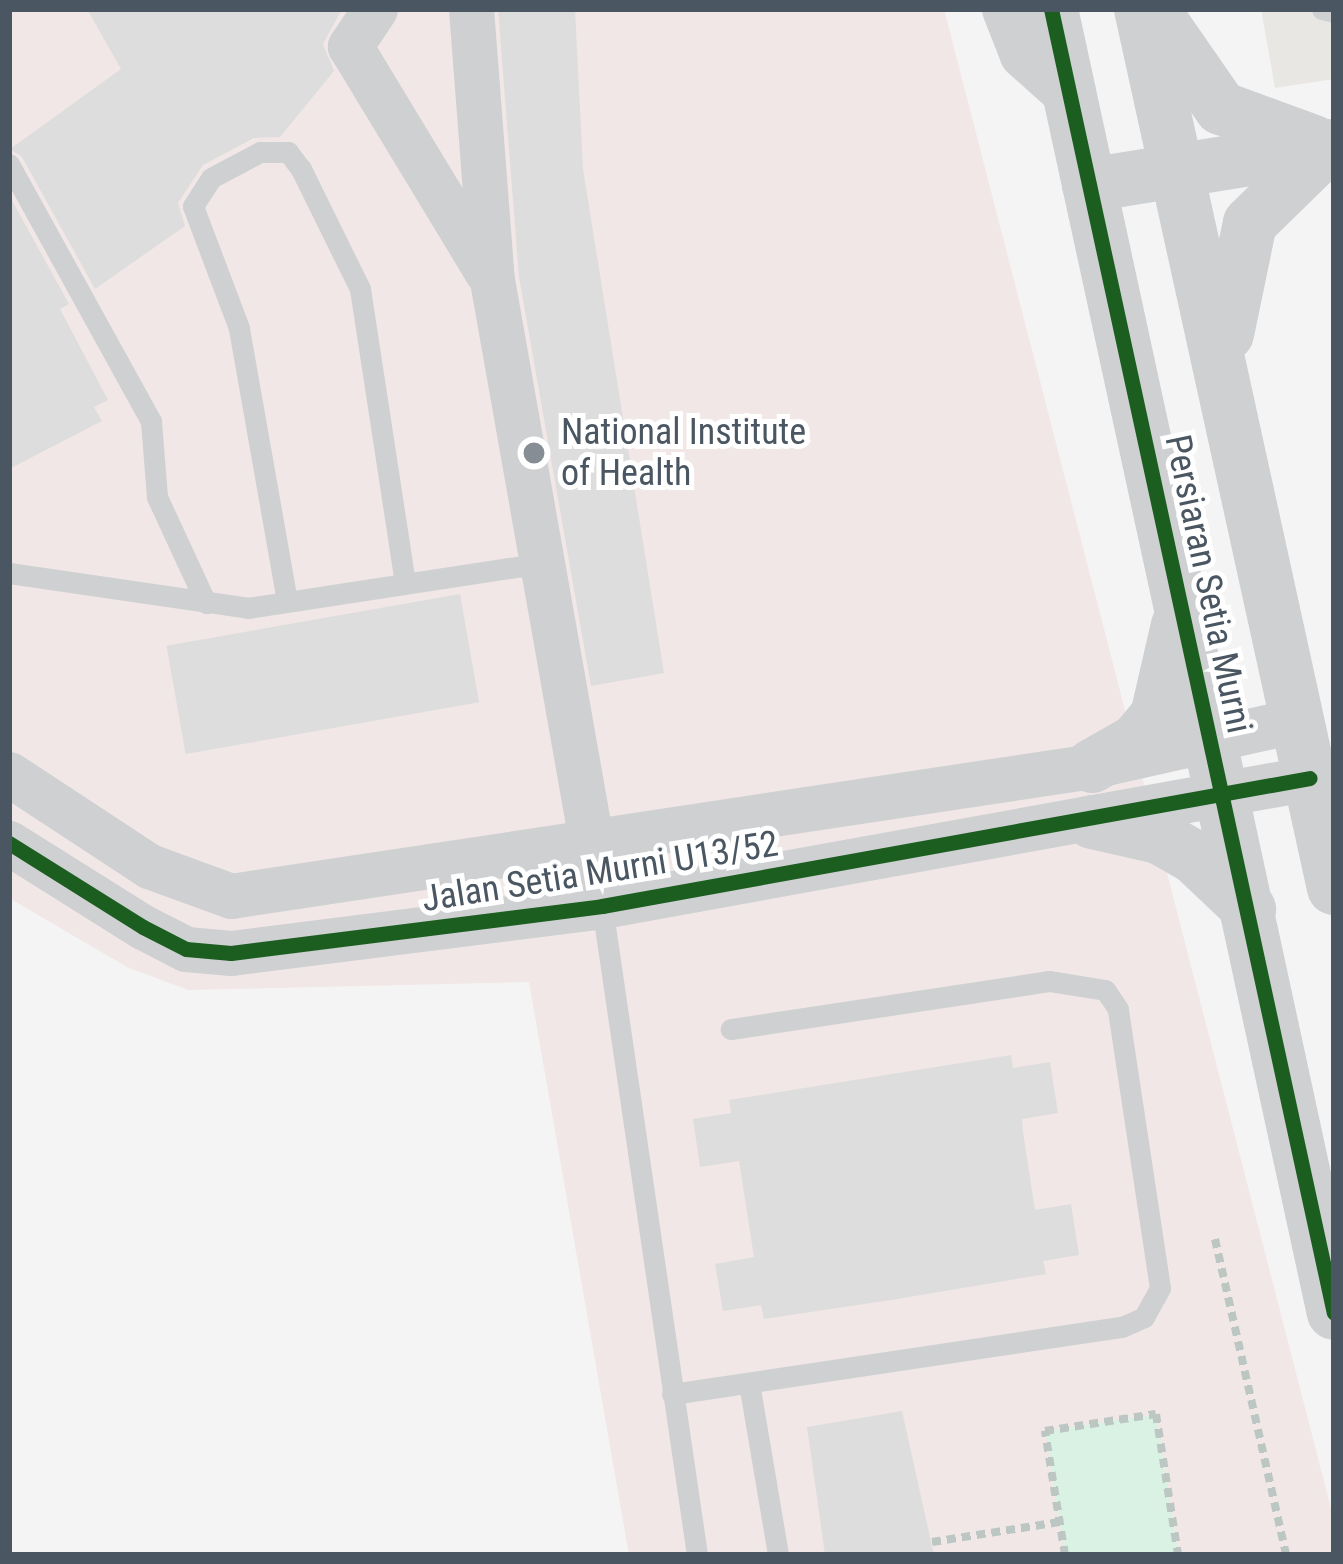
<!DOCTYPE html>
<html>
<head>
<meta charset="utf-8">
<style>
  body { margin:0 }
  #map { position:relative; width:1343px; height:1564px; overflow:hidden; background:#f4f4f4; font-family:"Roboto Condensed",sans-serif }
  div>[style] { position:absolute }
  .commercial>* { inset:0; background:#e8e7e3 }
  .medical>* { inset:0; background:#f1e7e6 }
  .green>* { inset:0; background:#d9f2e3; transform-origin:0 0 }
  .building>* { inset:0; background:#ddddde; transform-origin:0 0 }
  .path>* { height:8px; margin-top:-4px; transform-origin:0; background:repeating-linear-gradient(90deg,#bcc7c4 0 9px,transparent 0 15px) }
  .service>* { height:21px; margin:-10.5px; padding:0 10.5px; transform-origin:10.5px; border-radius:10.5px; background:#ced0d2 }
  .minor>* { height:45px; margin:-22.5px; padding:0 22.5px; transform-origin:22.5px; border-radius:22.5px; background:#ced0d2 }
  .tertiary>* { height:54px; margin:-27px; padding:0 27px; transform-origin:27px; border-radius:27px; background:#ced0d2 }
  .cycleway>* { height:15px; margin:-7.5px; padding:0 7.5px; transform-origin:7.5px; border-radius:7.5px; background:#1b5e20 }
  .dots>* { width:33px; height:33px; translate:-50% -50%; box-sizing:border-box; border:6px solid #fff; border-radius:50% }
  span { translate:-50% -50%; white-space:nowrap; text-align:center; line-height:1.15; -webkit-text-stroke:10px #fff; paint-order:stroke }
  .poi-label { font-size:36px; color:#4a5661 }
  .left { translate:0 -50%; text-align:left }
  .street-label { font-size:36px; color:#4a5661 }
  .frame { position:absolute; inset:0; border:12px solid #4a5661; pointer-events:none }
</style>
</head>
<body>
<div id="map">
  <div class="commercial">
    <i style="clip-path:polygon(1261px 9px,1334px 9px,1334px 79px,1275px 88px)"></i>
  </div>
  <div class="medical">
    <i style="clip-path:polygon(9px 9px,944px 9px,1334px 1520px,1334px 1555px,629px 1555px,529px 982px,188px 990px,127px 967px,9px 898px)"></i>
  </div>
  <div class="green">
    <i style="left:1156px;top:1414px;width:143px;height:112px;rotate:81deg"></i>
  </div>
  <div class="building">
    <i style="clip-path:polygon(87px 9px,342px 9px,323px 44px,334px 71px,280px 137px,254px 138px,203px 165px,178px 203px,185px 226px,95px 289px,22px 157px,10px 149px,121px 69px)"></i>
    <i style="clip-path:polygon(498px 9px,575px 9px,583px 169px,664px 673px,591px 686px,519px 277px)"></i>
    <i style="clip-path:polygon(9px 195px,69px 304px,60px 309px,108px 400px,94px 407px,102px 421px,9px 469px)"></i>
    <i style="left:460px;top:594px;width:110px;height:298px;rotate:80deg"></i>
    <i style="clip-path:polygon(1011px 1055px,1013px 1068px,1050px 1062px,1058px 1113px,1022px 1119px,1023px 1132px,1035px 1210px,1071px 1204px,1079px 1255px,1043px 1261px,1046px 1274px,891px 1300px,764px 1319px,761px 1305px,723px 1311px,715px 1264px,754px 1257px,739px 1161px,700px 1167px,693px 1119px,731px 1113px,729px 1100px)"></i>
    <i style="clip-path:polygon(902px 1411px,934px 1555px,825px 1555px,807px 1427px)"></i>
  </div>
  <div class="path">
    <i style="left:1215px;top:1239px;width:324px;rotate:77.3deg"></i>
    <i style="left:932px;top:1542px;width:129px;rotate:-8.9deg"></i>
    <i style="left:1065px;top:1555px;width:126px;rotate:-99.2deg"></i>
    <i style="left:1045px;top:1431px;width:112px;rotate:-8.7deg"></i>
    <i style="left:1156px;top:1414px;width:143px;rotate:81.1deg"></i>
  </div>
  <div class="service">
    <i style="left:1322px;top:9px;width:12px;rotate:14deg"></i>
    <i style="left:9px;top:164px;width:294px;rotate:61.1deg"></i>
    <i style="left:151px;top:421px;width:76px;rotate:85.5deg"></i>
    <i style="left:157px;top:497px;width:117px;rotate:65.2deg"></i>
    <i style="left:9px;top:573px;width:242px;rotate:8.3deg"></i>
    <i style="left:248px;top:608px;width:297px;rotate:-8.7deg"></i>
    <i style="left:287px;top:601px;width:277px;rotate:-100deg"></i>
    <i style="left:239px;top:328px;width:130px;rotate:-110.7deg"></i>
    <i style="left:193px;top:206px;width:33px;rotate:-57deg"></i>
    <i style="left:211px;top:178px;width:55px;rotate:-28deg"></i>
    <i style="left:260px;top:152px;width:28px"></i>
    <i style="left:288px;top:152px;width:21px;rotate:53deg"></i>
    <i style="left:301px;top:169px;width:134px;rotate:63.8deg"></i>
    <i style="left:360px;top:289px;width:297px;rotate:81.3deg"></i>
    <i style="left:602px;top:906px;width:656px;rotate:81.67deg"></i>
    <i style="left:749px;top:1383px;width:174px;rotate:80.4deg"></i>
    <i style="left:672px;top:1394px;width:455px;rotate:-8.5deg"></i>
    <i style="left:1122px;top:1327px;width:24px;rotate:-24deg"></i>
    <i style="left:1144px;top:1317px;width:33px;rotate:-61deg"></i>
    <i style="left:1160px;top:1288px;width:282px;rotate:-98.6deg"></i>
    <i style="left:1118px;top:1009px;width:23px;rotate:-124deg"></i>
    <i style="left:1105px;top:990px;width:57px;rotate:-170.9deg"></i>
    <i style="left:1049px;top:981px;width:322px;rotate:171.4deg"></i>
  </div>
  <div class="minor">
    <i style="left:375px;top:9px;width:45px;rotate:124deg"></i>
    <i style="left:350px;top:46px;width:264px;rotate:58.8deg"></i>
    <i style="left:471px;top:9px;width:272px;rotate:85.6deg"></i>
    <i style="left:492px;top:280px;width:603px;rotate:79.98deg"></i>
    <i style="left:1004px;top:9px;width:49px;rotate:68.6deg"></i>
    <i style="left:1022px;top:55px;width:63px;rotate:41.8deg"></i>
    <i style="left:9px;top:774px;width:168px;rotate:33.3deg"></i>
    <i style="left:149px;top:866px;width:87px;rotate:20.1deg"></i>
    <i style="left:231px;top:896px;width:871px;rotate:-8.59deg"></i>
    <i style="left:1092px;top:766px;width:210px;rotate:-12.6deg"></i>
    <i style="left:9px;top:843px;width:158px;rotate:32.1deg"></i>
    <i style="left:143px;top:927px;width:48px;rotate:27.1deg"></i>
    <i style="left:186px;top:949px;width:45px;rotate:5.1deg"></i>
    <i style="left:231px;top:953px;width:374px;rotate:-7.2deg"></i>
    <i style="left:602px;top:906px;width:719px;rotate:-10.25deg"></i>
  </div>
  <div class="tertiary">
    <i style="left:1051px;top:9px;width:1334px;rotate:77.76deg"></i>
    <i style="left:1141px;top:9px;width:900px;rotate:77.62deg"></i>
    <i style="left:1158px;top:17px;width:111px;rotate:55.3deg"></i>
    <i style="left:1221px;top:108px;width:99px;rotate:20.1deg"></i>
    <i style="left:1089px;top:185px;width:243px;rotate:-9.2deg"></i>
    <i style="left:1227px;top:334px;width:113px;rotate:-78.3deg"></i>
    <i style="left:1250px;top:223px;width:110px;rotate:-44.3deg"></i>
    <i style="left:1092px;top:766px;width:51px;rotate:-29.6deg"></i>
    <i style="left:1136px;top:741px;width:33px;rotate:-50deg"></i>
    <i style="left:1157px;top:716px;width:93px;rotate:-77deg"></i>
    <i style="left:1092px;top:822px;width:69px;rotate:12.6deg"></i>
    <i style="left:1159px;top:837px;width:40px;rotate:29.7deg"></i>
    <i style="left:1194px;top:857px;width:76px;rotate:43.4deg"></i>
  </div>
  <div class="cycleway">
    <i style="left:1051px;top:9px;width:1334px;rotate:77.76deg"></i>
    <i style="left:9px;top:843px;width:158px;rotate:32.1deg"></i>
    <i style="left:143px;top:927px;width:48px;rotate:27.1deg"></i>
    <i style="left:186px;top:949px;width:45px;rotate:5.1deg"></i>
    <i style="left:231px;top:953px;width:374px;rotate:-7.2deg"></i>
    <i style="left:602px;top:906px;width:719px;rotate:-10.25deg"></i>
  </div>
  <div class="dots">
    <i style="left:534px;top:453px;background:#868d94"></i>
  </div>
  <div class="poi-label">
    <span class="left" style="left:561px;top:453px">National Institute<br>of Health</span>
  </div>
  <div class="street-label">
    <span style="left:1208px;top:584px;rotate:78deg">Persiaran Setia Murni</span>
    <span style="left:600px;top:872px;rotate:-9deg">Jalan Setia Murni U13/52</span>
  </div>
  <div class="frame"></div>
</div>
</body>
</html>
